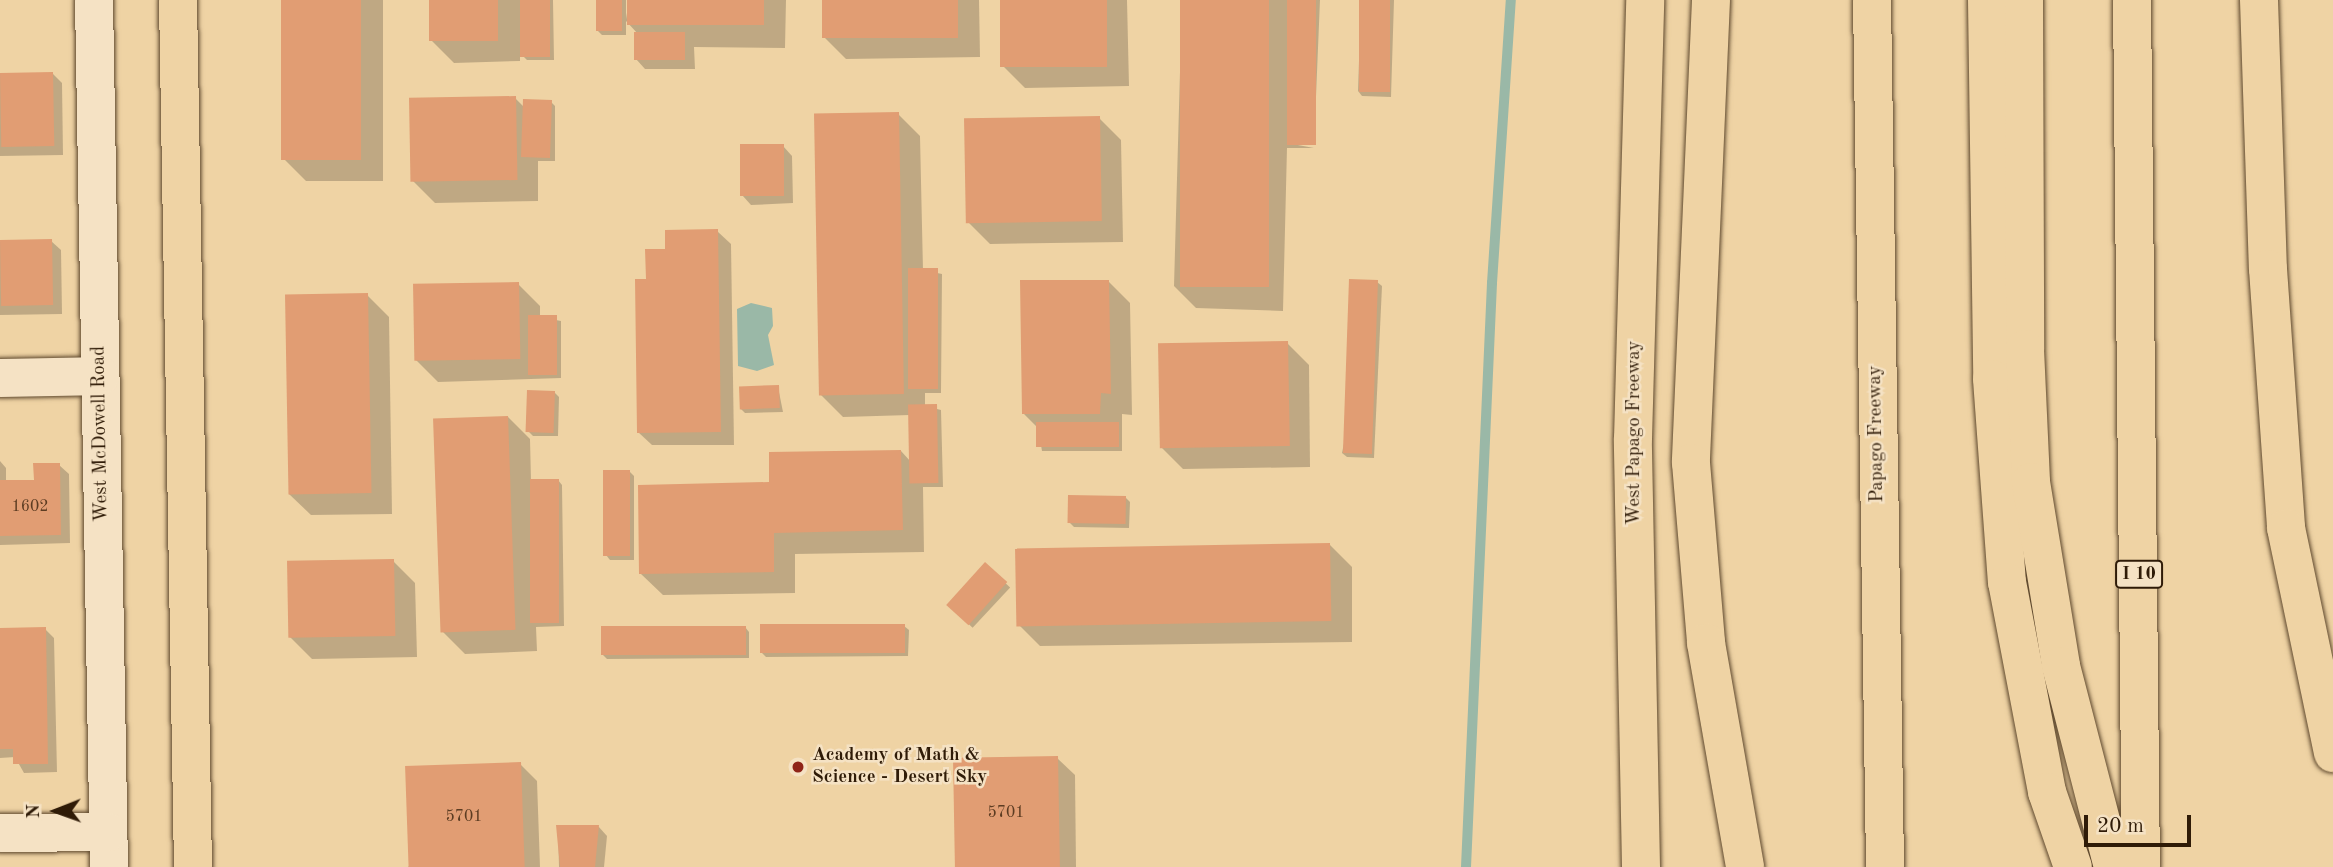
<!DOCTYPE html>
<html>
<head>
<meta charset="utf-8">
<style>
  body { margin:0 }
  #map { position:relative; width:2333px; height:867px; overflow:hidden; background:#efd3a4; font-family:"Old Standard TT",serif }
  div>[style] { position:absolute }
  .water>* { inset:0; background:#9ab8a7 }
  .shadow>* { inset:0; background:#0003; transform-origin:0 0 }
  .stream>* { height:10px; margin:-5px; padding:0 5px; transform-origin:5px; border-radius:5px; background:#9ab8a7 }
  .building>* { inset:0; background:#e19d73; transform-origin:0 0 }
  .roads { filter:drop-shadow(0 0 2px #5f492e) drop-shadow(0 0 2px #5f492e) }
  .minor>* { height:38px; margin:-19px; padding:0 19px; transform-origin:19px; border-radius:19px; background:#f5e2c4 }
  .major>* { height:38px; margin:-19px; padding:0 19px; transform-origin:19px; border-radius:19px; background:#efd3a4 }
  .highway>* { height:38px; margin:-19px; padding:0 19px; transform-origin:19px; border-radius:19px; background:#efd3a4 }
  .dots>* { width:19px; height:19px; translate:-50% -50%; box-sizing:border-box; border:4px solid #f5e2c4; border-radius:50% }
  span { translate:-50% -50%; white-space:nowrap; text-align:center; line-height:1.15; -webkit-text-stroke:5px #f5e2c4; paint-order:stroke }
  .number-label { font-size:16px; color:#5c3c22 }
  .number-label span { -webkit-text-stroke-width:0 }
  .shield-label span { padding:2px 5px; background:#f5e2c4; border:2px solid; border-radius:5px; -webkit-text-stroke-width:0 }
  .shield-label { font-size:18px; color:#2f1b07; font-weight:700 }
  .street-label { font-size:19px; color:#2f1b07 }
  .poi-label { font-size:19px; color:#2f1b07; font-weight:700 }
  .left { translate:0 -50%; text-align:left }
  .north { position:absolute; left:21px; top:776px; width:70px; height:70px; -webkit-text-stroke:5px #f5e2c4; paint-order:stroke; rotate:269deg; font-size:19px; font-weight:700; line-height:28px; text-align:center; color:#2f1b07 }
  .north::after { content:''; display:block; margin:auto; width:24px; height:32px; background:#2f1b07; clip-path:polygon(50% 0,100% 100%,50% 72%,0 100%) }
  .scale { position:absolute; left:2084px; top:815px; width:107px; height:32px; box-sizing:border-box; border:4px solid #2f1b07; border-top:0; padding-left:9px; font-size:21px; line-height:24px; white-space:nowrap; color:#2f1b07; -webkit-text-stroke:5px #f5e2c4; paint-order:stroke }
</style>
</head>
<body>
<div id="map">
  <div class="water">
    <i style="clip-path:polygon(751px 303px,772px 308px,773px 326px,768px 335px,774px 365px,757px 371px,738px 366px,737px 309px)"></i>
  </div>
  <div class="shadow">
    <i style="clip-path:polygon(283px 0,383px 0,383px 181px,306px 181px,284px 159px)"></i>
    <i style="clip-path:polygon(431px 0,553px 0,554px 60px,527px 60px,520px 53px,520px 61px,454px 63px,432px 41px)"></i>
    <i style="clip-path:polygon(597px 0,626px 0,626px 19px,629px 0,786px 0,785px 48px,694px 47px,695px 69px,645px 69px,636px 59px,638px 34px,626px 21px,626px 35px,602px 35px,597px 30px)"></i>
    <i style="clip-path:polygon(824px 0,979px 0,980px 57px,846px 59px,824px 37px)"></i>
    <i style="clip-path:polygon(1002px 0,1127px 0,1129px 86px,1025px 88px,1003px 66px)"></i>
    <i style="clip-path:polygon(1182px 0,1320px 0,1314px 145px,1287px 143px,1314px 148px,1287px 148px,1283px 311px,1196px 308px,1174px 286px)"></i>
    <i style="clip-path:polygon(1361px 0,1394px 0,1391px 97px,1362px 96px,1358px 91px)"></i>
    <i style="clip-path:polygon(52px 73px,62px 83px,63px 155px,0 156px,0 74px)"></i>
    <i style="clip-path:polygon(515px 98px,525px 108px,551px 102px,555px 106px,555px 161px,538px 161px,538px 201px,435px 203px,413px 181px)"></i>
    <i style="clip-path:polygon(898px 114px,920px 136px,923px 270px,942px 274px,941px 393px,925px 393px,925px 406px,941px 410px,943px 487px,923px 487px,924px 552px,795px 554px,795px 593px,663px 595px,641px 574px,771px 484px,901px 451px,911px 462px,910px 415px,843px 417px,821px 395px)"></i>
    <i style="clip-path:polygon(1099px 118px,1121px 140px,1123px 242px,990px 244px,968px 222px)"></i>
    <i style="clip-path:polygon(783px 146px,792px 156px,793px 203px,751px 205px,742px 195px)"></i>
    <i style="clip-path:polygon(717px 231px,731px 244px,734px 445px,652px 445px,638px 432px,648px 281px,667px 251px)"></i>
    <i style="clip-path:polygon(51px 241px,61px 250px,62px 314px,0 315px,0 242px)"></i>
    <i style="clip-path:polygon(1108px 281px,1130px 303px,1132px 415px,1122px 414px,1122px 451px,1042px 451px,1038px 428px,1024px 414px)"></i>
    <i style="clip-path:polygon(1377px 282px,1382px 286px,1374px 458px,1347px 457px,1342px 453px)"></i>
    <i style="clip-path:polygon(518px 284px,540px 306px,540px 317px,561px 321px,561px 378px,438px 382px,416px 360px)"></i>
    <i style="clip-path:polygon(367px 295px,389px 317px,392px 514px,311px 515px,289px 494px)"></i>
    <i style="clip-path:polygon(1287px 343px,1309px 365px,1310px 467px,1183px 469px,1161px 447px)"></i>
    <i style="clip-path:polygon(778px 387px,783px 412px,745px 413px,741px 409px)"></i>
    <i style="clip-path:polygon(554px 392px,559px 397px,558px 436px,533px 436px,529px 432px)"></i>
    <i style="clip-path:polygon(508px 417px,530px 439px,531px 481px,558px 480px,562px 485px,564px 626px,536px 627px,537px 651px,465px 654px,443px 632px)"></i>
    <i style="clip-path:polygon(0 461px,6px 468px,6px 482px,36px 481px,59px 465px,69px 474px,70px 543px,0 545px)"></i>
    <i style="clip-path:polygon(630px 472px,634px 476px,634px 560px,610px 560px,606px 555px)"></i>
    <i style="clip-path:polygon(1126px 498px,1130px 502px,1129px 528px,1074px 527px,1070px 523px)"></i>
    <i style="clip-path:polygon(1330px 545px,1352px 567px,1352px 642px,1040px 646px,1018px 624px)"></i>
    <i style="clip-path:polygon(393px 561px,415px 583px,417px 657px,312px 659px,290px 637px)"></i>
    <i style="left:986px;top:565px;width:33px;height:55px;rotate:43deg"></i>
    <i style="clip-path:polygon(904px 626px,909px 630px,908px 656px,766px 657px,762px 653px)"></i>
    <i style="clip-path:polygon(745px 627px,749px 632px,749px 658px,607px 659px,603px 655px)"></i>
    <i style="clip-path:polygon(45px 629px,54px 638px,57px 772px,24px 773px,15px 757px,0 758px,0 630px)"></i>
    <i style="clip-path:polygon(1057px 758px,1075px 775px,1076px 867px,957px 867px)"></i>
    <i style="clip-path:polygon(520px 764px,537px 781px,540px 867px,408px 867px)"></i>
    <i style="clip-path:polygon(598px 826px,607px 836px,604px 867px,559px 867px,558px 827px)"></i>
  </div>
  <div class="stream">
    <i style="left:1466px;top:867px;width:585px;rotate:-87.45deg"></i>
    <i style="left:1492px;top:283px;width:284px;rotate:-86.2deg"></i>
  </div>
  <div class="building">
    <i style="left:281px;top:0;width:80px;height:160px"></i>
    <i style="left:429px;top:0;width:69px;height:41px"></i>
    <i style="left:520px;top:0;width:30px;height:57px"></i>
    <i style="left:596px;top:0;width:26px;height:31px"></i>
    <i style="left:627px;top:0;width:137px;height:25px"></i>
    <i style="left:822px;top:0;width:136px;height:38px"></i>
    <i style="left:1000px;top:0;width:107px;height:67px"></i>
    <i style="left:1180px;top:0;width:89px;height:287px"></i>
    <i style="left:1287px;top:0;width:29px;height:145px"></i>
    <i style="left:1359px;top:0;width:31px;height:92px"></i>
    <i style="left:634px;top:32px;width:51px;height:28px"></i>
    <i style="left:53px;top:72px;width:74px;height:53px;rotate:89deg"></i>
    <i style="left:516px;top:96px;width:84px;height:107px;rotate:89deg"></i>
    <i style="left:523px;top:99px;width:29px;height:58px;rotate:2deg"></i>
    <i style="left:899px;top:112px;width:282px;height:85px;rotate:89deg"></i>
    <i style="left:1100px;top:116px;width:105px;height:136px;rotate:89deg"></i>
    <i style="left:740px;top:144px;width:44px;height:52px"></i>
    <i style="clip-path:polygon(718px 229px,721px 432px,637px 433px,635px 279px,646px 279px,645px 249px,665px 249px,665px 230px)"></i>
    <i style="left:52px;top:239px;width:66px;height:52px;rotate:89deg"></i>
    <i style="left:908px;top:268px;width:30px;height:121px"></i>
    <i style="left:1349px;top:279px;width:29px;height:174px;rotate:2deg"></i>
    <i style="clip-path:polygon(1020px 280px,1109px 280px,1111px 394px,1101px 393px,1100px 414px,1022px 414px)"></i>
    <i style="left:519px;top:282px;width:77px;height:106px;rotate:89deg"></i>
    <i style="left:368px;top:293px;width:200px;height:83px;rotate:89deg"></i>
    <i style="left:528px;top:315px;width:29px;height:60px"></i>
    <i style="left:1288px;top:341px;width:105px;height:130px;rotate:89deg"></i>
    <i style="left:779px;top:385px;width:23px;height:40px;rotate:88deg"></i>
    <i style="left:527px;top:390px;width:28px;height:42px;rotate:2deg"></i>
    <i style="left:937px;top:404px;width:79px;height:29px;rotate:89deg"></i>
    <i style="left:508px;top:416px;width:214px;height:75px;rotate:88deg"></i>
    <i style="left:1036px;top:422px;width:83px;height:25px"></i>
    <i style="clip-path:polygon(901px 450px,903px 530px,774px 533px,774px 572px,639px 574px,638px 485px,769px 482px,769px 452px)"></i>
    <i style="clip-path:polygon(33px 463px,60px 463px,61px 535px,0 536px,0 480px,34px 480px)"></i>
    <i style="left:603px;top:470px;width:27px;height:86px"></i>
    <i style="left:530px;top:479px;width:29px;height:144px"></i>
    <i style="left:1068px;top:495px;width:58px;height:28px;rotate:1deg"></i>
    <i style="left:1330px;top:543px;width:78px;height:315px;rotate:89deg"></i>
    <i style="left:394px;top:559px;width:77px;height:107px;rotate:89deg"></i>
    <i style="left:985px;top:562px;width:30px;height:58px;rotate:42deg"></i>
    <i style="left:905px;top:624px;width:29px;height:145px;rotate:90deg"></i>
    <i style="left:746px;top:626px;width:29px;height:145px;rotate:90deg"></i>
    <i style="clip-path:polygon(46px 627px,48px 764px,13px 764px,13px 749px,0 749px,0 628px)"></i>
    <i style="left:1058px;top:756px;width:111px;height:105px;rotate:89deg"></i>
    <i style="left:521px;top:762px;width:105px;height:116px;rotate:88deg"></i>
    <i style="clip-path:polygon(556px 825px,599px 825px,595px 867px,560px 867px)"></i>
  </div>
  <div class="roads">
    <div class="minor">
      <i style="left:94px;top:0;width:867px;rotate:89.01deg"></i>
      <i style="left:0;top:378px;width:100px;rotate:-1.1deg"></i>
      <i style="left:0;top:833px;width:108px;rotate:-0.5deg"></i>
    </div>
    <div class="major">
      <i style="left:178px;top:0;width:867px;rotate:89.01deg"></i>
      <i style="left:1641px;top:867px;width:428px;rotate:-91.1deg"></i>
      <i style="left:1633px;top:439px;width:439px;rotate:-88.4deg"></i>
    </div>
    <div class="highway">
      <i style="left:1711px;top:0;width:463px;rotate:92.5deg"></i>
      <i style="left:1691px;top:463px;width:181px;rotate:85.2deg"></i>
      <i style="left:1706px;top:643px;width:227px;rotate:80.1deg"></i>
      <i style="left:1872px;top:0;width:867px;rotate:89.14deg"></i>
      <i style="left:1987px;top:0;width:379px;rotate:89.2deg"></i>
      <i style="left:1992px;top:379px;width:204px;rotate:85.8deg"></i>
      <i style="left:2007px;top:582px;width:214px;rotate:79.2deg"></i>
      <i style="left:2047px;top:792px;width:79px;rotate:70.9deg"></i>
      <i style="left:2024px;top:0;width:349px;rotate:89.8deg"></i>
      <i style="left:2025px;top:349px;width:133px;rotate:87.4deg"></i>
      <i style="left:2031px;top:482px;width:186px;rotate:80.7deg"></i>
      <i style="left:2061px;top:666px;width:208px;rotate:75.5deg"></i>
      <i style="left:2132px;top:0;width:867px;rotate:89.41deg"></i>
      <i style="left:2259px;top:0;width:269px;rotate:88.1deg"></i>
      <i style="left:2268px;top:269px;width:260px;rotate:86deg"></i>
      <i style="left:2286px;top:528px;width:230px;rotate:78.2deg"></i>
    </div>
  </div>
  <div class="dots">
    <i style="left:798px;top:767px;background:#8f2418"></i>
  </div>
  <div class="number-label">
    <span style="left:30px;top:507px">1602</span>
    <span style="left:1006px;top:813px">5701</span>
    <span style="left:464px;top:817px">5701</span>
  </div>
  <div class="shield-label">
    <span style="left:2139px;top:574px">I 10</span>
  </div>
  <div class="street-label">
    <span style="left:1635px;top:433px;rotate:-90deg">West Papago Freeway</span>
    <span style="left:101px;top:434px;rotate:-91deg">West McDowell Road</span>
    <span style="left:1877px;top:434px;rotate:-91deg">Papago Freeway</span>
  </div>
  <div class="poi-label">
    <span class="left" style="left:812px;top:767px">Academy of Math &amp;<br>Science - Desert Sky</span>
  </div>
  <div class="north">N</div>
  <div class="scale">20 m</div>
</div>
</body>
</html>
